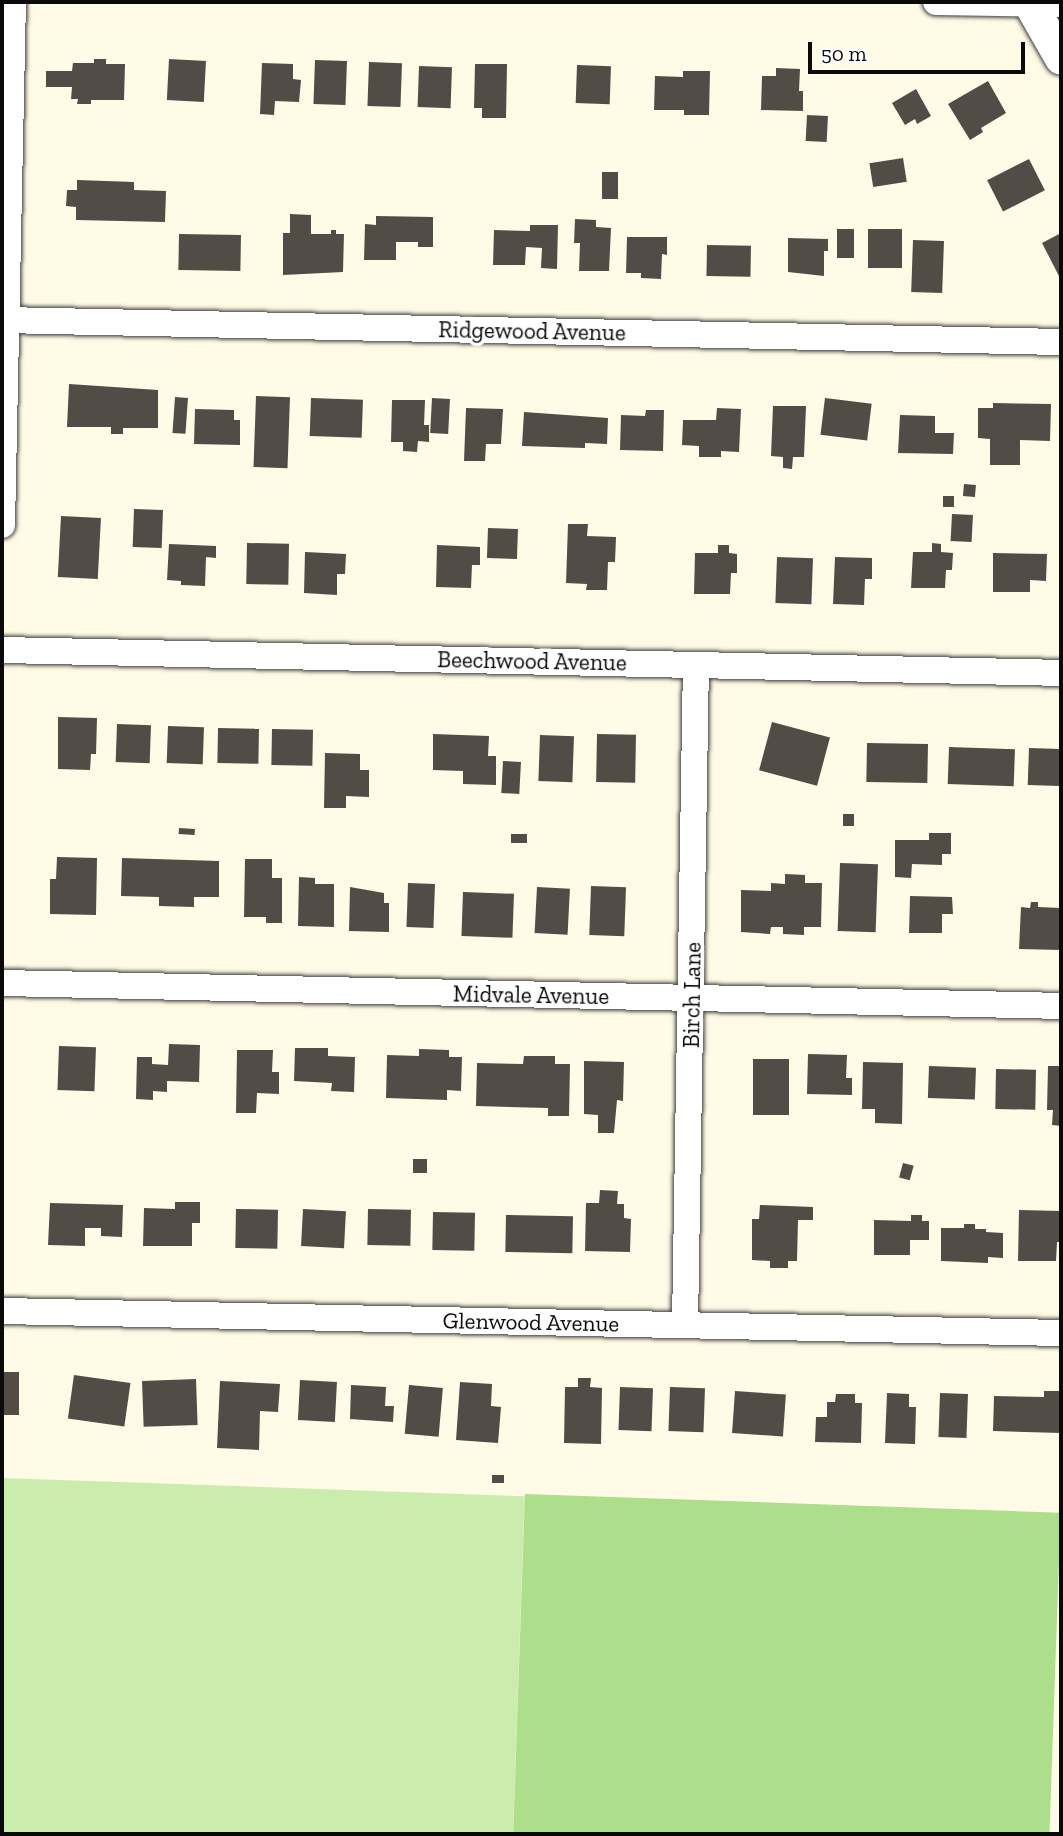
<!DOCTYPE html>
<html>
<head>
<meta charset="utf-8">
<style>
  body { margin:0 }
  #map { position:relative; width:1063px; height:1836px; overflow:hidden; background:#fffbe6; font-family:"Zilla Slab",serif }
  div>[style] { position:absolute }
  .green>* { inset:0; background:#caecad; transform-origin:0 0 }
  .forest>* { inset:0; background:#acde8b; transform-origin:0 0 }
  .building>* { inset:0; background:#534b45; transform-origin:0 0 }
  .roads { filter:drop-shadow(0 0 2px #3d3d3d) drop-shadow(0 0 2px #3d3d3d) }
  .minor>* { height:26px; margin:-13px; padding:0 13px; transform-origin:13px; border-radius:13px; background:#fff }
  .tertiary>* { height:33px; margin:-16.5px; padding:0 16.5px; transform-origin:16.5px; border-radius:16.5px; background:#fff }
  span { translate:-50% -50%; white-space:nowrap; text-align:center; line-height:1.15; -webkit-text-stroke:7px #fff; paint-order:stroke }
  .street-label { font-size:23px; color:#0a0a0a }
  .frame { position:absolute; inset:0; border:4px solid #0a0a0a; pointer-events:none }
  .scale { position:absolute; left:808px; top:42px; width:217px; height:32px; box-sizing:border-box; border:4px solid #0a0a0a; border-top:0; padding-left:9px; font-size:21px; line-height:24px; white-space:nowrap; color:#0a0a0a; -webkit-text-stroke:5px #fff; paint-order:stroke }
</style>
</head>
<body>
<div id="map">
  <div class="green">
    <i style="left:2px;top:1478px;width:523px;height:356px;rotate:2deg"></i>
  </div>
  <div class="forest">
    <i style="left:525px;top:1494px;width:536px;height:340px;rotate:2deg"></i>
  </div>
  <div class="building">
    <i style="clip-path:polygon(94px 59px,106px 59px,106px 64px,125px 64px,124px 100px,91px 100px,91px 104px,77px 104px,78px 99px,71px 99px,72px 87px,46px 87px,46px 71px,72px 71px,73px 63px,94px 63px)"></i>
    <i style="left:169px;top:59px;width:37px;height:41px;rotate:3deg"></i>
    <i style="left:315px;top:60px;width:32px;height:44px;rotate:2deg"></i>
    <i style="left:369px;top:62px;width:33px;height:44px;rotate:2deg"></i>
    <i style="clip-path:polygon(262px 63px,293px 64px,293px 79px,301px 80px,299px 102px,275px 101px,274px 115px,260px 114px)"></i>
    <i style="clip-path:polygon(475px 64px,507px 64px,506px 118px,482px 118px,482px 108px,474px 108px)"></i>
    <i style="left:577px;top:65px;width:34px;height:38px;rotate:2deg"></i>
    <i style="left:419px;top:66px;width:33px;height:41px;rotate:2deg"></i>
    <i style="clip-path:polygon(776px 68px,800px 69px,799px 91px,803px 91px,803px 111px,761px 110px,762px 76px,776px 76px)"></i>
    <i style="clip-path:polygon(683px 71px,710px 71px,709px 115px,684px 115px,684px 110px,654px 110px,655px 76px,683px 77px)"></i>
    <i style="clip-path:polygon(988px 81px,1006px 113px,981px 128px,983px 132px,970px 140px,948px 104px)"></i>
    <i style="clip-path:polygon(916px 89px,931px 116px,917px 124px,915px 119px,905px 125px,892px 103px)"></i>
    <i style="left:807px;top:115px;width:21px;height:26px;rotate:3deg"></i>
    <i style="left:903px;top:158px;width:24px;height:34px;rotate:81deg"></i>
    <i style="left:1029px;top:159px;width:35px;height:47px;rotate:63deg"></i>
    <i style="left:602px;top:172px;width:16px;height:27px"></i>
    <i style="clip-path:polygon(77px 180px,134px 182px,134px 190px,166px 191px,165px 222px,76px 220px,76px 207px,66px 206px,67px 190px,77px 190px)"></i>
    <i style="clip-path:polygon(290px 214px,311px 215px,311px 234px,331px 234px,331px 230px,336px 230px,336px 234px,344px 234px,343px 272px,283px 275px,283px 233px,290px 233px)"></i>
    <i style="clip-path:polygon(376px 216px,433px 217px,433px 247px,418px 247px,418px 242px,396px 242px,396px 260px,364px 260px,365px 224px,376px 225px)"></i>
    <i style="clip-path:polygon(575px 219px,596px 220px,596px 227px,611px 228px,609px 271px,579px 271px,580px 243px,574px 243px)"></i>
    <i style="clip-path:polygon(530px 225px,558px 225px,557px 269px,541px 268px,542px 248px,526px 247px,525px 265px,493px 265px,494px 230px,530px 231px)"></i>
    <i style="left:837px;top:229px;width:17px;height:29px"></i>
    <i style="left:868px;top:229px;width:34px;height:39px"></i>
    <i style="clip-path:polygon(1061px 233px,1061px 280px,1042px 243px)"></i>
    <i style="left:179px;top:234px;width:62px;height:36px;rotate:1deg"></i>
    <i style="clip-path:polygon(627px 237px,667px 237px,667px 255px,662px 254px,661px 279px,641px 278px,641px 273px,626px 273px)"></i>
    <i style="clip-path:polygon(788px 238px,828px 239px,828px 251px,824px 251px,824px 276px,788px 272px)"></i>
    <i style="left:913px;top:240px;width:31px;height:52px;rotate:2deg"></i>
    <i style="left:707px;top:245px;width:44px;height:31px;rotate:1deg"></i>
    <i style="clip-path:polygon(69px 384px,158px 390px,158px 428px,123px 428px,123px 434px,111px 434px,111px 427px,67px 427px)"></i>
    <i style="left:256px;top:396px;width:34px;height:71px;rotate:2deg"></i>
    <i style="left:175px;top:397px;width:13px;height:36px;rotate:4deg"></i>
    <i style="left:311px;top:398px;width:52px;height:38px;rotate:2deg"></i>
    <i style="left:432px;top:398px;width:18px;height:35px;rotate:3deg"></i>
    <i style="left:825px;top:398px;width:47px;height:37px;rotate:7deg"></i>
    <i style="clip-path:polygon(392px 400px,425px 400px,424px 425px,429px 425px,429px 442px,418px 441px,417px 452px,403px 451px,403px 442px,391px 442px)"></i>
    <i style="clip-path:polygon(993px 403px,1051px 404px,1050px 441px,1020px 440px,1020px 465px,990px 465px,990px 439px,978px 438px,978px 408px,993px 408px)"></i>
    <i style="clip-path:polygon(773px 406px,806px 406px,804px 457px,793px 457px,792px 469px,783px 468px,783px 457px,771px 456px)"></i>
    <i style="clip-path:polygon(466px 408px,503px 409px,501px 444px,486px 444px,485px 461px,464px 461px)"></i>
    <i style="clip-path:polygon(717px 408px,741px 409px,739px 452px,721px 451px,721px 457px,699px 457px,699px 446px,682px 445px,683px 420px,716px 420px)"></i>
    <i style="clip-path:polygon(195px 409px,234px 410px,234px 420px,240px 420px,240px 445px,194px 444px)"></i>
    <i style="clip-path:polygon(646px 410px,664px 410px,663px 451px,620px 450px,621px 415px,645px 416px)"></i>
    <i style="clip-path:polygon(524px 412px,608px 418px,607px 444px,585px 443px,585px 448px,522px 446px)"></i>
    <i style="clip-path:polygon(900px 415px,935px 416px,935px 433px,954px 433px,953px 454px,898px 453px)"></i>
    <i style="left:964px;top:484px;width:12px;height:12px;rotate:5deg"></i>
    <i style="left:943px;top:496px;width:11px;height:11px"></i>
    <i style="left:134px;top:509px;width:29px;height:38px;rotate:2deg"></i>
    <i style="left:952px;top:514px;width:21px;height:27px;rotate:3deg"></i>
    <i style="left:61px;top:516px;width:40px;height:61px;rotate:3deg"></i>
    <i style="clip-path:polygon(568px 524px,588px 524px,587px 536px,616px 537px,615px 562px,608px 562px,607px 590px,586px 590px,587px 584px,566px 583px)"></i>
    <i style="left:488px;top:528px;width:30px;height:30px;rotate:2deg"></i>
    <i style="left:247px;top:543px;width:42px;height:41px;rotate:1deg"></i>
    <i style="clip-path:polygon(932px 543px,941px 544px,941px 552px,953px 553px,952px 570px,946px 570px,945px 588px,911px 588px,913px 552px,932px 552px)"></i>
    <i style="clip-path:polygon(169px 544px,216px 546px,216px 558px,206px 557px,205px 586px,181px 585px,181px 581px,167px 580px)"></i>
    <i style="clip-path:polygon(437px 545px,480px 547px,480px 565px,472px 565px,471px 588px,436px 587px)"></i>
    <i style="clip-path:polygon(718px 545px,729px 545px,729px 553px,737px 554px,737px 573px,731px 573px,730px 594px,694px 594px,695px 553px,718px 553px)"></i>
    <i style="clip-path:polygon(305px 552px,346px 554px,345px 574px,337px 574px,337px 595px,304px 593px)"></i>
    <i style="clip-path:polygon(993px 553px,1047px 554px,1046px 581px,1030px 580px,1030px 592px,993px 592px)"></i>
    <i style="left:777px;top:557px;width:36px;height:46px;rotate:2deg"></i>
    <i style="clip-path:polygon(835px 557px,872px 558px,872px 579px,865px 579px,864px 605px,833px 604px)"></i>
    <i style="clip-path:polygon(58px 717px,97px 718px,96px 754px,91px 754px,90px 770px,58px 769px)"></i>
    <i style="left:772px;top:722px;width:60px;height:50px;rotate:15deg"></i>
    <i style="left:117px;top:724px;width:34px;height:38px;rotate:2deg"></i>
    <i style="left:168px;top:726px;width:36px;height:37px;rotate:2deg"></i>
    <i style="left:218px;top:728px;width:41px;height:35px;rotate:1deg"></i>
    <i style="left:272px;top:729px;width:41px;height:36px;rotate:1deg"></i>
    <i style="clip-path:polygon(433px 734px,489px 736px,488px 756px,496px 756px,496px 785px,463px 784px,463px 771px,433px 770px)"></i>
    <i style="left:597px;top:734px;width:39px;height:48px;rotate:1deg"></i>
    <i style="left:540px;top:735px;width:34px;height:46px;rotate:2deg"></i>
    <i style="left:867px;top:743px;width:61px;height:39px;rotate:1deg"></i>
    <i style="left:949px;top:747px;width:66px;height:37px;rotate:2deg"></i>
    <i style="left:1029px;top:748px;width:32px;height:37px;rotate:2deg"></i>
    <i style="clip-path:polygon(325px 753px,360px 754px,360px 770px,369px 770px,369px 797px,346px 796px,346px 808px,324px 808px)"></i>
    <i style="left:503px;top:761px;width:18px;height:32px;rotate:3deg"></i>
    <i style="left:843px;top:814px;width:11px;height:12px"></i>
    <i style="left:179px;top:828px;width:16px;height:6px;rotate:4deg"></i>
    <i style="clip-path:polygon(929px 833px,951px 833px,951px 854px,942px 854px,942px 865px,912px 864px,911px 878px,895px 877px,895px 840px,929px 840px)"></i>
    <i style="left:511px;top:834px;width:16px;height:9px"></i>
    <i style="clip-path:polygon(57px 857px,97px 858px,96px 915px,50px 914px,50px 879px,56px 879px)"></i>
    <i style="clip-path:polygon(122px 858px,219px 861px,219px 897px,194px 897px,194px 907px,159px 906px,159px 897px,121px 896px)"></i>
    <i style="clip-path:polygon(245px 859px,272px 859px,272px 878px,282px 878px,282px 923px,266px 923px,266px 917px,244px 917px)"></i>
    <i style="left:840px;top:863px;width:38px;height:68px;rotate:2deg"></i>
    <i style="clip-path:polygon(785px 874px,805px 875px,805px 883px,822px 883px,821px 927px,804px 927px,804px 935px,783px 934px,783px 927px,771px 927px,770px 934px,741px 932px,741px 890px,771px 891px,771px 883px,785px 884px)"></i>
    <i style="clip-path:polygon(299px 877px,315px 878px,315px 884px,334px 884px,334px 927px,298px 926px)"></i>
    <i style="left:408px;top:883px;width:27px;height:44px;rotate:2deg"></i>
    <i style="left:591px;top:886px;width:35px;height:49px;rotate:2deg"></i>
    <i style="clip-path:polygon(350px 887px,384px 893px,384px 903px,389px 903px,389px 932px,349px 931px)"></i>
    <i style="left:537px;top:887px;width:33px;height:46px;rotate:3deg"></i>
    <i style="left:463px;top:892px;width:51px;height:44px;rotate:2deg"></i>
    <i style="clip-path:polygon(910px 896px,952px 897px,953px 914px,942px 914px,942px 933px,909px 933px)"></i>
    <i style="clip-path:polygon(1031px 902px,1038px 902px,1038px 907px,1061px 908px,1061px 950px,1019px 949px,1021px 907px,1030px 908px)"></i>
    <i style="clip-path:polygon(169px 1044px,200px 1045px,199px 1082px,167px 1081px,167px 1092px,153px 1091px,153px 1100px,136px 1099px,137px 1057px,152px 1057px,152px 1064px,168px 1065px)"></i>
    <i style="left:59px;top:1046px;width:37px;height:44px;rotate:2deg"></i>
    <i style="clip-path:polygon(295px 1048px,328px 1048px,328px 1056px,355px 1057px,354px 1092px,331px 1091px,332px 1083px,294px 1081px)"></i>
    <i style="clip-path:polygon(419px 1049px,449px 1050px,449px 1057px,462px 1057px,461px 1091px,447px 1090px,447px 1100px,386px 1098px,387px 1055px,419px 1056px)"></i>
    <i style="clip-path:polygon(237px 1050px,273px 1050px,272px 1072px,279px 1072px,279px 1094px,257px 1093px,256px 1113px,236px 1113px)"></i>
    <i style="clip-path:polygon(808px 1054px,847px 1055px,846px 1078px,852px 1078px,852px 1095px,807px 1094px)"></i>
    <i style="clip-path:polygon(524px 1056px,555px 1056px,555px 1064px,570px 1064px,569px 1116px,548px 1116px,548px 1108px,476px 1106px,477px 1063px,523px 1064px)"></i>
    <i style="left:753px;top:1059px;width:36px;height:56px"></i>
    <i style="clip-path:polygon(584px 1061px,624px 1062px,623px 1101px,617px 1100px,614px 1133px,598px 1133px,598px 1115px,584px 1114px)"></i>
    <i style="clip-path:polygon(863px 1062px,903px 1063px,902px 1124px,875px 1123px,875px 1109px,862px 1109px)"></i>
    <i style="left:929px;top:1066px;width:47px;height:32px;rotate:2deg"></i>
    <i style="clip-path:polygon(1048px 1066px,1061px 1066px,1061px 1126px,1052px 1125px,1053px 1110px,1047px 1110px)"></i>
    <i style="left:996px;top:1069px;width:40px;height:40px;rotate:1deg"></i>
    <i style="left:413px;top:1159px;width:14px;height:14px"></i>
    <i style="left:903px;top:1163px;width:11px;height:15px;rotate:15deg"></i>
    <i style="clip-path:polygon(600px 1190px,618px 1191px,617px 1204px,624px 1204px,624px 1218px,631px 1219px,630px 1252px,585px 1251px,586px 1203px,599px 1203px)"></i>
    <i style="clip-path:polygon(175px 1202px,200px 1202px,200px 1223px,192px 1223px,192px 1246px,143px 1246px,144px 1208px,175px 1209px)"></i>
    <i style="clip-path:polygon(50px 1203px,123px 1205px,122px 1237px,101px 1236px,101px 1228px,85px 1228px,85px 1246px,48px 1245px)"></i>
    <i style="clip-path:polygon(760px 1205px,813px 1207px,813px 1220px,798px 1220px,797px 1261px,788px 1261px,788px 1268px,770px 1268px,770px 1261px,752px 1260px,752px 1219px,759px 1219px)"></i>
    <i style="left:236px;top:1209px;width:42px;height:39px;rotate:1deg"></i>
    <i style="left:303px;top:1209px;width:43px;height:37px;rotate:3deg"></i>
    <i style="left:368px;top:1209px;width:43px;height:36px;rotate:1deg"></i>
    <i style="clip-path:polygon(1019px 1210px,1061px 1211px,1061px 1242px,1057px 1242px,1056px 1261px,1018px 1261px)"></i>
    <i style="left:433px;top:1212px;width:42px;height:38px;rotate:1deg"></i>
    <i style="left:506px;top:1215px;width:67px;height:37px;rotate:1deg"></i>
    <i style="clip-path:polygon(911px 1215px,922px 1215px,922px 1221px,929px 1221px,929px 1240px,910px 1240px,910px 1255px,874px 1255px,874px 1220px,911px 1221px)"></i>
    <i style="clip-path:polygon(964px 1224px,975px 1224px,975px 1229px,986px 1229px,986px 1232px,1003px 1233px,1003px 1258px,988px 1257px,988px 1263px,941px 1261px,941px 1228px,964px 1228px)"></i>
    <i style="left:2px;top:1372px;width:17px;height:43px"></i>
    <i style="left:74px;top:1375px;width:57px;height:44px;rotate:8deg"></i>
    <i style="clip-path:polygon(578px 1378px,591px 1378px,590px 1387px,602px 1388px,601px 1444px,564px 1443px,565px 1387px,578px 1387px)"></i>
    <i style="left:196px;top:1379px;width:46px;height:54px;rotate:88deg"></i>
    <i style="left:300px;top:1380px;width:37px;height:40px;rotate:3deg"></i>
    <i style="clip-path:polygon(220px 1381px,280px 1384px,278px 1412px,260px 1411px,259px 1450px,217px 1448px)"></i>
    <i style="clip-path:polygon(460px 1382px,492px 1384px,491px 1406px,501px 1407px,498px 1443px,456px 1440px)"></i>
    <i style="clip-path:polygon(351px 1385px,386px 1387px,385px 1406px,394px 1406px,393px 1422px,350px 1419px)"></i>
    <i style="left:409px;top:1385px;width:34px;height:49px;rotate:5deg"></i>
    <i style="left:620px;top:1387px;width:33px;height:43px;rotate:2deg"></i>
    <i style="left:670px;top:1387px;width:35px;height:44px;rotate:2deg"></i>
    <i style="left:735px;top:1391px;width:51px;height:42px;rotate:4deg"></i>
    <i style="clip-path:polygon(1044px 1391px,1061px 1391px,1061px 1433px,993px 1431px,994px 1396px,1044px 1397px)"></i>
    <i style="clip-path:polygon(887px 1393px,909px 1394px,909px 1407px,916px 1407px,915px 1444px,885px 1443px)"></i>
    <i style="left:940px;top:1393px;width:28px;height:44px;rotate:2deg"></i>
    <i style="clip-path:polygon(836px 1394px,855px 1394px,855px 1403px,862px 1403px,861px 1443px,815px 1442px,816px 1417px,827px 1417px,827px 1402px,835px 1402px)"></i>
    <i style="left:492px;top:1475px;width:12px;height:8px"></i>
  </div>
  <div class="roads">
    <div class="minor">
      <i style="left:936px;top:2px;width:125px;rotate:0.9deg"></i>
      <i style="left:2px;top:320px;width:1059px;rotate:1.19deg"></i>
      <i style="left:2px;top:525px;width:523px;rotate:-88.8deg"></i>
      <i style="left:2px;top:650px;width:1059px;rotate:1.24deg"></i>
      <i style="left:2px;top:983px;width:1059px;rotate:1.24deg"></i>
      <i style="left:2px;top:1311px;width:1059px;rotate:1.19deg"></i>
      <i style="left:685px;top:1325px;width:660px;rotate:-89.05deg"></i>
    </div>
    <div class="tertiary">
      <i style="left:1029px;top:2px;width:64px;rotate:60.3deg"></i>
    </div>
  </div>
  <div class="street-label">
    <span style="left:532px;top:331px;rotate:1deg">Ridgewood Avenue</span>
    <span style="left:532px;top:661px;rotate:1deg">Beechwood Avenue</span>
    <span style="left:531px;top:995px;rotate:1deg">Midvale Avenue</span>
    <span style="left:692px;top:995px;rotate:-89deg">Birch Lane</span>
    <span style="left:531px;top:1322px;rotate:1deg">Glenwood Avenue</span>
  </div>
  <div class="frame"></div>
  <div class="scale">50 m</div>
</div>
</body>
</html>
